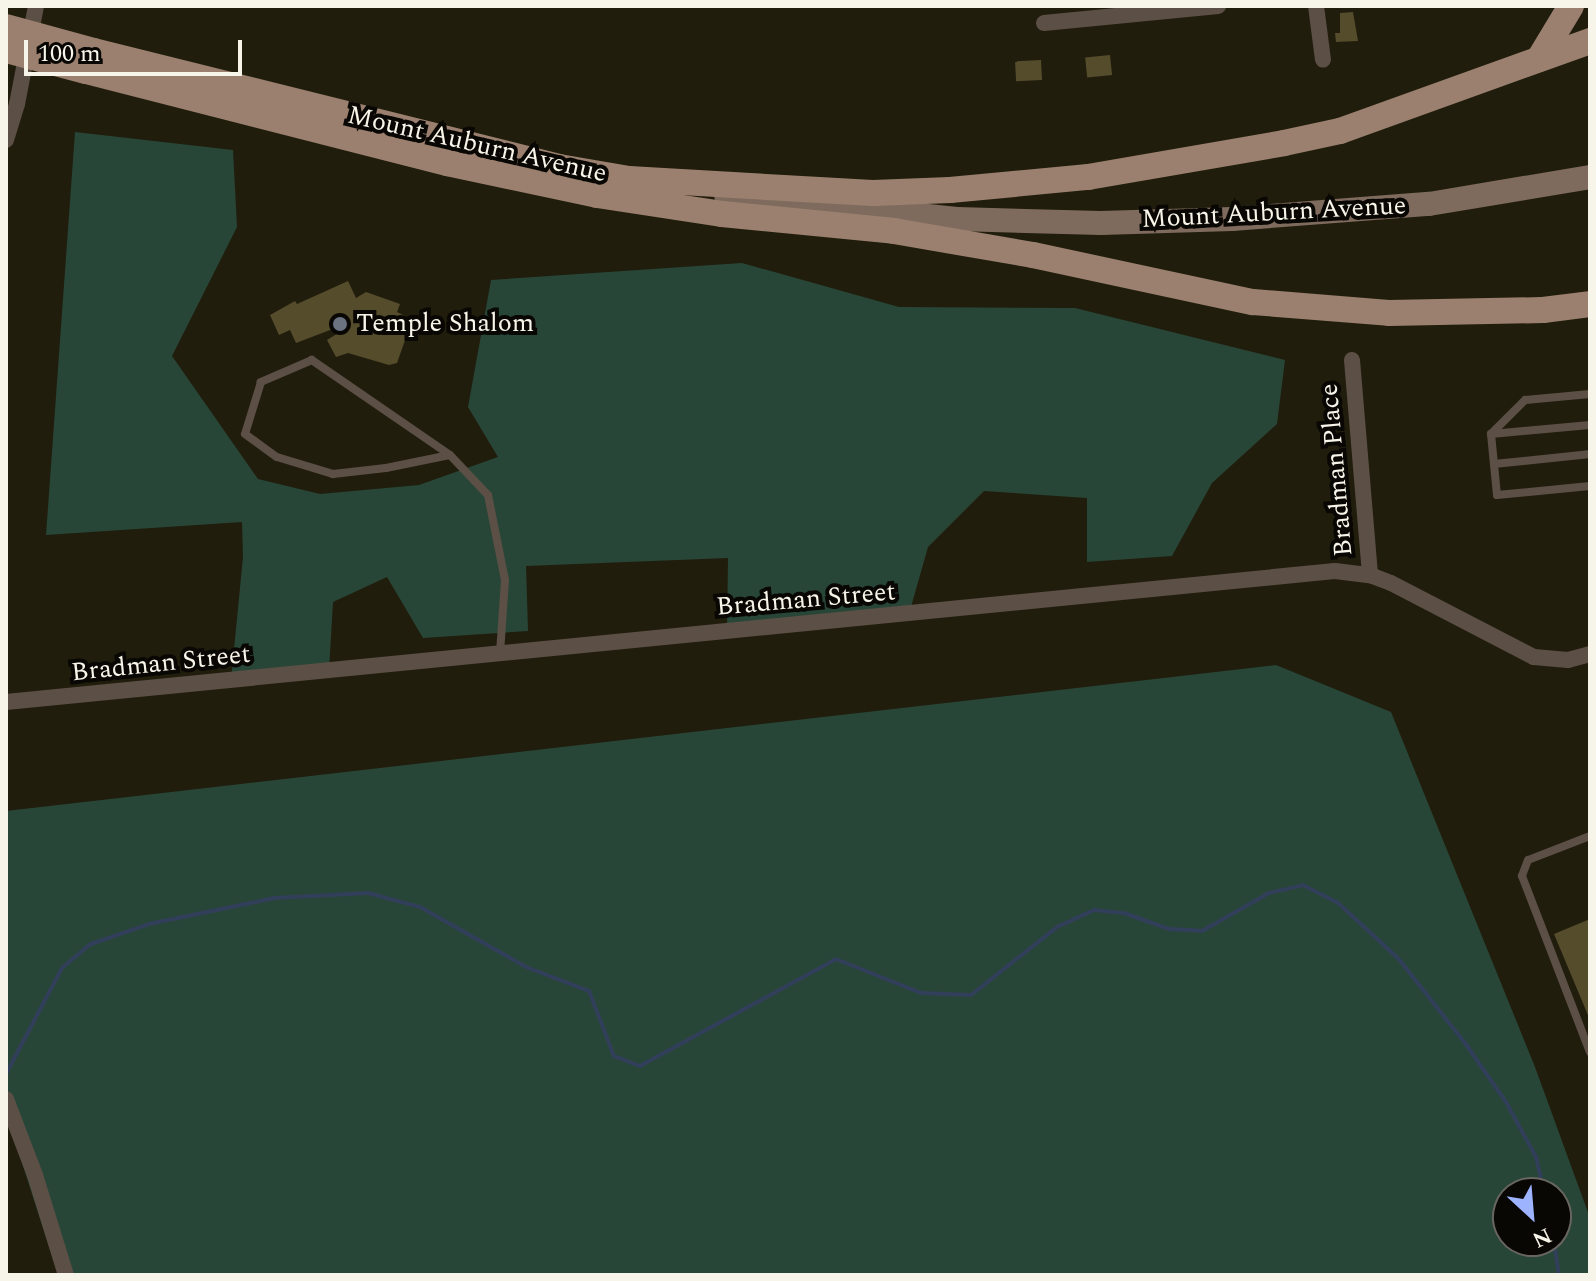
<!DOCTYPE html>
<html>
<head>
<meta charset="utf-8">
<style>
  body { margin:0 }
  #map { position:relative; width:1596px; height:1281px; overflow:hidden; background:#211d0c; font-family:Spectral,serif }
  div>[style] { position:absolute }
  .green>* { inset:0; background:#284637 }
  .stream>* { height:4px; margin:-2px; padding:0 2px; transform-origin:2px; border-radius:2px; background:#323f5a }
  .building>* { inset:0; background:#554c2c; transform-origin:0 0 }
  .service>* { height:8px; margin:-4px; padding:0 4px; transform-origin:4px; border-radius:4px; background:#5c4f46 }
  .minor>* { height:16px; margin:-8px; padding:0 8px; transform-origin:8px; border-radius:8px; background:#5c4f46 }
  .secondary>* { height:24px; margin:-12px; padding:0 12px; transform-origin:12px; border-radius:12px; background:#7f6b5e }
  .primary>* { height:26px; margin:-13px; padding:0 13px; transform-origin:13px; border-radius:13px; background:#9b806f }
  .primary-bridge>* { height:26px; margin:-13px; padding:0 13px; transform-origin:13px; border-radius:13px; background:#9b806f }
  .dots>* { width:22px; height:22px; translate:-50% -50%; box-sizing:border-box; border:4px solid #090703; border-radius:50% }
  span { translate:-50% -50%; white-space:nowrap; text-align:center; line-height:1.15; -webkit-text-stroke:8px #090703; paint-order:stroke }
  .street-label { font-size:26px; color:#f7f4e9 }
  .poi-label { font-size:26px; color:#f7f4e9 }
  .left { translate:0 -50%; text-align:left }
  .frame { position:absolute; inset:0; border:8px solid #f7f4e9; pointer-events:none }
  .north { position:absolute; left:1492px; top:1177px; width:80px; height:80px; box-sizing:border-box; background:#090703; border:2px solid #68665f; border-radius:50%; rotate:154deg; font-size:22px; font-weight:700; line-height:32px; text-align:center; color:#f7f4e9 }
  .north::after { content:''; display:block; margin:auto; width:28px; height:36px; background:#9eb3fd; clip-path:polygon(50% 0,100% 100%,50% 72%,0 100%) }
  .scale { position:absolute; left:24px; top:40px; width:218px; height:36px; box-sizing:border-box; border:4px solid #f7f4e9; border-top:0; padding-left:10px; font-size:24px; line-height:28px; white-space:nowrap; color:#f7f4e9; -webkit-text-stroke:6px #090703; paint-order:stroke }
</style>
</head>
<body>
<div id="map">
  <div class="green">
    <i style="clip-path:polygon(75px 132px,233px 150px,237px 227px,172px 356px,258px 479px,320px 494px,419px 485px,498px 457px,468px 407px,491px 280px,742px 263px,899px 307px,1075px 308px,1285px 360px,1277px 424px,1212px 483px,1172px 556px,1087px 562px,1087px 498px,984px 491px,928px 547px,909px 614px,727px 630px,728px 558px,526px 566px,528px 631px,423px 638px,387px 577px,333px 602px,329px 670px,231px 680px,243px 557px,242px 522px,46px 535px)"></i>
    <i style="clip-path:polygon(evenodd,1276px 665px,1391px 712px,1535px 1067px,1590px 1218px,1590px 1275px,58px 1275px,6px 1113px,6px 811px,1276px 665px,1508px 1193px,1556px 1193px,1556px 1241px,1508px 1241px,1508px 1193px)"></i>
  </div>
  <div class="stream">
    <i style="left:6px;top:1074px;width:120px;rotate:-62.2deg"></i>
    <i style="left:62px;top:968px;width:38px;rotate:-40deg"></i>
    <i style="left:91px;top:944px;width:61px;rotate:-19deg"></i>
    <i style="left:149px;top:924px;width:128px;rotate:-11.7deg"></i>
    <i style="left:274px;top:898px;width:94px;rotate:-3deg"></i>
    <i style="left:368px;top:893px;width:54px;rotate:15.1deg"></i>
    <i style="left:420px;top:907px;width:122px;rotate:29.5deg"></i>
    <i style="left:526px;top:967px;width:67px;rotate:20.9deg"></i>
    <i style="left:589px;top:991px;width:70px;rotate:69deg"></i>
    <i style="left:614px;top:1056px;width:28px;rotate:21deg"></i>
    <i style="left:640px;top:1066px;width:223px;rotate:-28.6deg"></i>
    <i style="left:836px;top:959px;width:92px;rotate:21.8deg"></i>
    <i style="left:921px;top:993px;width:50px;rotate:2.3deg"></i>
    <i style="left:971px;top:995px;width:110px;rotate:-38.3deg"></i>
    <i style="left:1057px;top:927px;width:41px;rotate:-24.7deg"></i>
    <i style="left:1094px;top:910px;width:30px;rotate:6deg"></i>
    <i style="left:1124px;top:913px;width:48px;rotate:19.6deg"></i>
    <i style="left:1169px;top:929px;width:33px;rotate:3deg"></i>
    <i style="left:1202px;top:931px;width:77px;rotate:-29.6deg"></i>
    <i style="left:1269px;top:893px;width:35px;rotate:-13deg"></i>
    <i style="left:1303px;top:885px;width:38px;rotate:27deg"></i>
    <i style="left:1337px;top:902px;width:83px;rotate:42.6deg"></i>
    <i style="left:1398px;top:958px;width:108px;rotate:51.8deg"></i>
    <i style="left:1465px;top:1043px;width:72px;rotate:55.2deg"></i>
    <i style="left:1506px;top:1102px;width:63px;rotate:61.4deg"></i>
    <i style="left:1536px;top:1157px;width:37px;rotate:77deg"></i>
    <i style="left:1554px;top:1241px;width:34px;rotate:82deg"></i>
  </div>
  <div class="building">
    <i style="clip-path:polygon(1353px 12px,1358px 41px,1336px 42px,1335px 33px,1340px 33px,1340px 13px)"></i>
    <i style="left:1110px;top:55px;width:20px;height:25px;rotate:84deg"></i>
    <i style="left:1041px;top:60px;width:20px;height:26px;rotate:87deg"></i>
    <i style="clip-path:polygon(348px 281px,356px 298px,366px 292px,400px 304px,397px 312px,405px 316px,402px 323px,410px 326px,397px 363px,389px 365px,348px 353px,336px 357px,327px 340px,340px 332px,338px 327px,296px 343px,290px 330px,279px 335px,270px 315px,295px 301px,297px 304px)"></i>
    <i style="clip-path:polygon(1590px 919px,1590px 1020px,1554px 934px)"></i>
  </div>
  <div class="service">
    <i style="left:1590px;top:394px;width:65px;rotate:174.7deg"></i>
    <i style="left:1525px;top:400px;width:48px;rotate:135deg"></i>
    <i style="left:1491px;top:434px;width:61px;rotate:84.4deg"></i>
    <i style="left:1497px;top:495px;width:93px;rotate:-5.5deg"></i>
    <i style="left:1491px;top:434px;width:99px;rotate:-5.2deg"></i>
    <i style="left:450px;top:455px;width:168px;rotate:-145.5deg"></i>
    <i style="left:312px;top:360px;width:56px;rotate:156.7deg"></i>
    <i style="left:261px;top:382px;width:54px;rotate:107.1deg"></i>
    <i style="left:245px;top:434px;width:39px;rotate:36deg"></i>
    <i style="left:277px;top:457px;width:59px;rotate:16.9deg"></i>
    <i style="left:333px;top:474px;width:53px;rotate:-6.5deg"></i>
    <i style="left:386px;top:468px;width:65px;rotate:-11.5deg"></i>
    <i style="left:450px;top:455px;width:55px;rotate:46.5deg"></i>
    <i style="left:488px;top:495px;width:87px;rotate:78.7deg"></i>
    <i style="left:505px;top:580px;width:73px;rotate:93.9deg"></i>
    <i style="left:1494px;top:464px;width:97px;rotate:-5.9deg"></i>
    <i style="left:1590px;top:836px;width:66px;rotate:158.8deg"></i>
    <i style="left:1528px;top:860px;width:17px;rotate:111deg"></i>
    <i style="left:1522px;top:876px;width:189px;rotate:68.9deg"></i>
  </div>
  <div class="minor">
    <i style="left:1316px;top:6px;width:54px;rotate:82.6deg"></i>
    <i style="left:1044px;top:23px;width:175px;rotate:-5.6deg"></i>
    <i style="left:6px;top:140px;width:38px;rotate:-73deg"></i>
    <i style="left:17px;top:104px;width:100px;rotate:-79deg"></i>
    <i style="left:1352px;top:360px;width:216px;rotate:85.2deg"></i>
    <i style="left:6px;top:702px;width:1335px;rotate:-5.63deg"></i>
    <i style="left:1335px;top:571px;width:35px;rotate:7deg"></i>
    <i style="left:1370px;top:575px;width:22px;rotate:21deg"></i>
    <i style="left:1391px;top:583px;width:161px;rotate:27.4deg"></i>
    <i style="left:1534px;top:657px;width:34px;rotate:5deg"></i>
    <i style="left:1568px;top:660px;width:23px;rotate:-15deg"></i>
    <i style="left:6px;top:1099px;width:81px;rotate:69.1deg"></i>
    <i style="left:35px;top:1175px;width:105px;rotate:72.8deg"></i>
  </div>
  <div class="secondary">
    <i style="left:726px;top:195px;width:232px;rotate:5.9deg"></i>
    <i style="left:957px;top:219px;width:144px;rotate:1.6deg"></i>
    <i style="left:1101px;top:223px;width:131px;rotate:-1.7deg"></i>
    <i style="left:1232px;top:219px;width:198px;rotate:-4.4deg"></i>
    <i style="left:1429px;top:204px;width:163px;rotate:-9.5deg"></i>
  </div>
  <div class="primary">
    <i style="left:94px;top:51px;width:479px;rotate:14deg"></i>
    <i style="left:559px;top:167px;width:71px;rotate:9.7deg"></i>
    <i style="left:629px;top:179px;width:244px;rotate:3.3deg"></i>
    <i style="left:873px;top:193px;width:77px;rotate:-2.2deg"></i>
    <i style="left:950px;top:190px;width:139px;rotate:-5.4deg"></i>
    <i style="left:1088px;top:177px;width:199px;rotate:-9.8deg"></i>
    <i style="left:1284px;top:143px;width:57px;rotate:-12.1deg"></i>
    <i style="left:1340px;top:131px;width:266px;rotate:-19.8deg"></i>
    <i style="left:1539px;top:59px;width:62px;rotate:-58.9deg"></i>
    <i style="left:86px;top:71px;width:373px;rotate:14.3deg"></i>
    <i style="left:447px;top:163px;width:153px;rotate:12deg"></i>
    <i style="left:597px;top:195px;width:126px;rotate:8.6deg"></i>
    <i style="left:722px;top:214px;width:173px;rotate:5.6deg"></i>
    <i style="left:894px;top:231px;width:141px;rotate:9.8deg"></i>
    <i style="left:1033px;top:255px;width:225px;rotate:12.1deg"></i>
    <i style="left:1253px;top:302px;width:136px;rotate:4.6deg"></i>
    <i style="left:1389px;top:313px;width:154px;rotate:-1.1deg"></i>
    <i style="left:1543px;top:310px;width:47px;rotate:-7.3deg"></i>
  </div>
  <div class="primary-bridge">
    <i style="left:6px;top:27px;width:91px;rotate:15.3deg"></i>
    <i style="left:6px;top:50px;width:83px;rotate:14.7deg"></i>
  </div>
  <div class="dots">
    <i style="left:340px;top:324px;background:#6b7280"></i>
  </div>
  <div class="street-label">
    <span style="left:477px;top:145px;rotate:13deg">Mount Auburn Avenue</span>
    <span style="left:1274px;top:213px;rotate:-3deg">Mount Auburn Avenue</span>
    <span style="left:1337px;top:470px;rotate:-95deg">Bradman Place</span>
    <span style="left:806px;top:600px;rotate:-5deg">Bradman Street</span>
    <span style="left:161px;top:664px;rotate:-6deg">Bradman Street</span>
  </div>
  <div class="poi-label">
    <span class="left" style="left:356px;top:324px">Temple Shalom</span>
  </div>
  <div class="frame"></div>
  <div class="north">N</div>
  <div class="scale">100 m</div>
</div>
</body>
</html>
